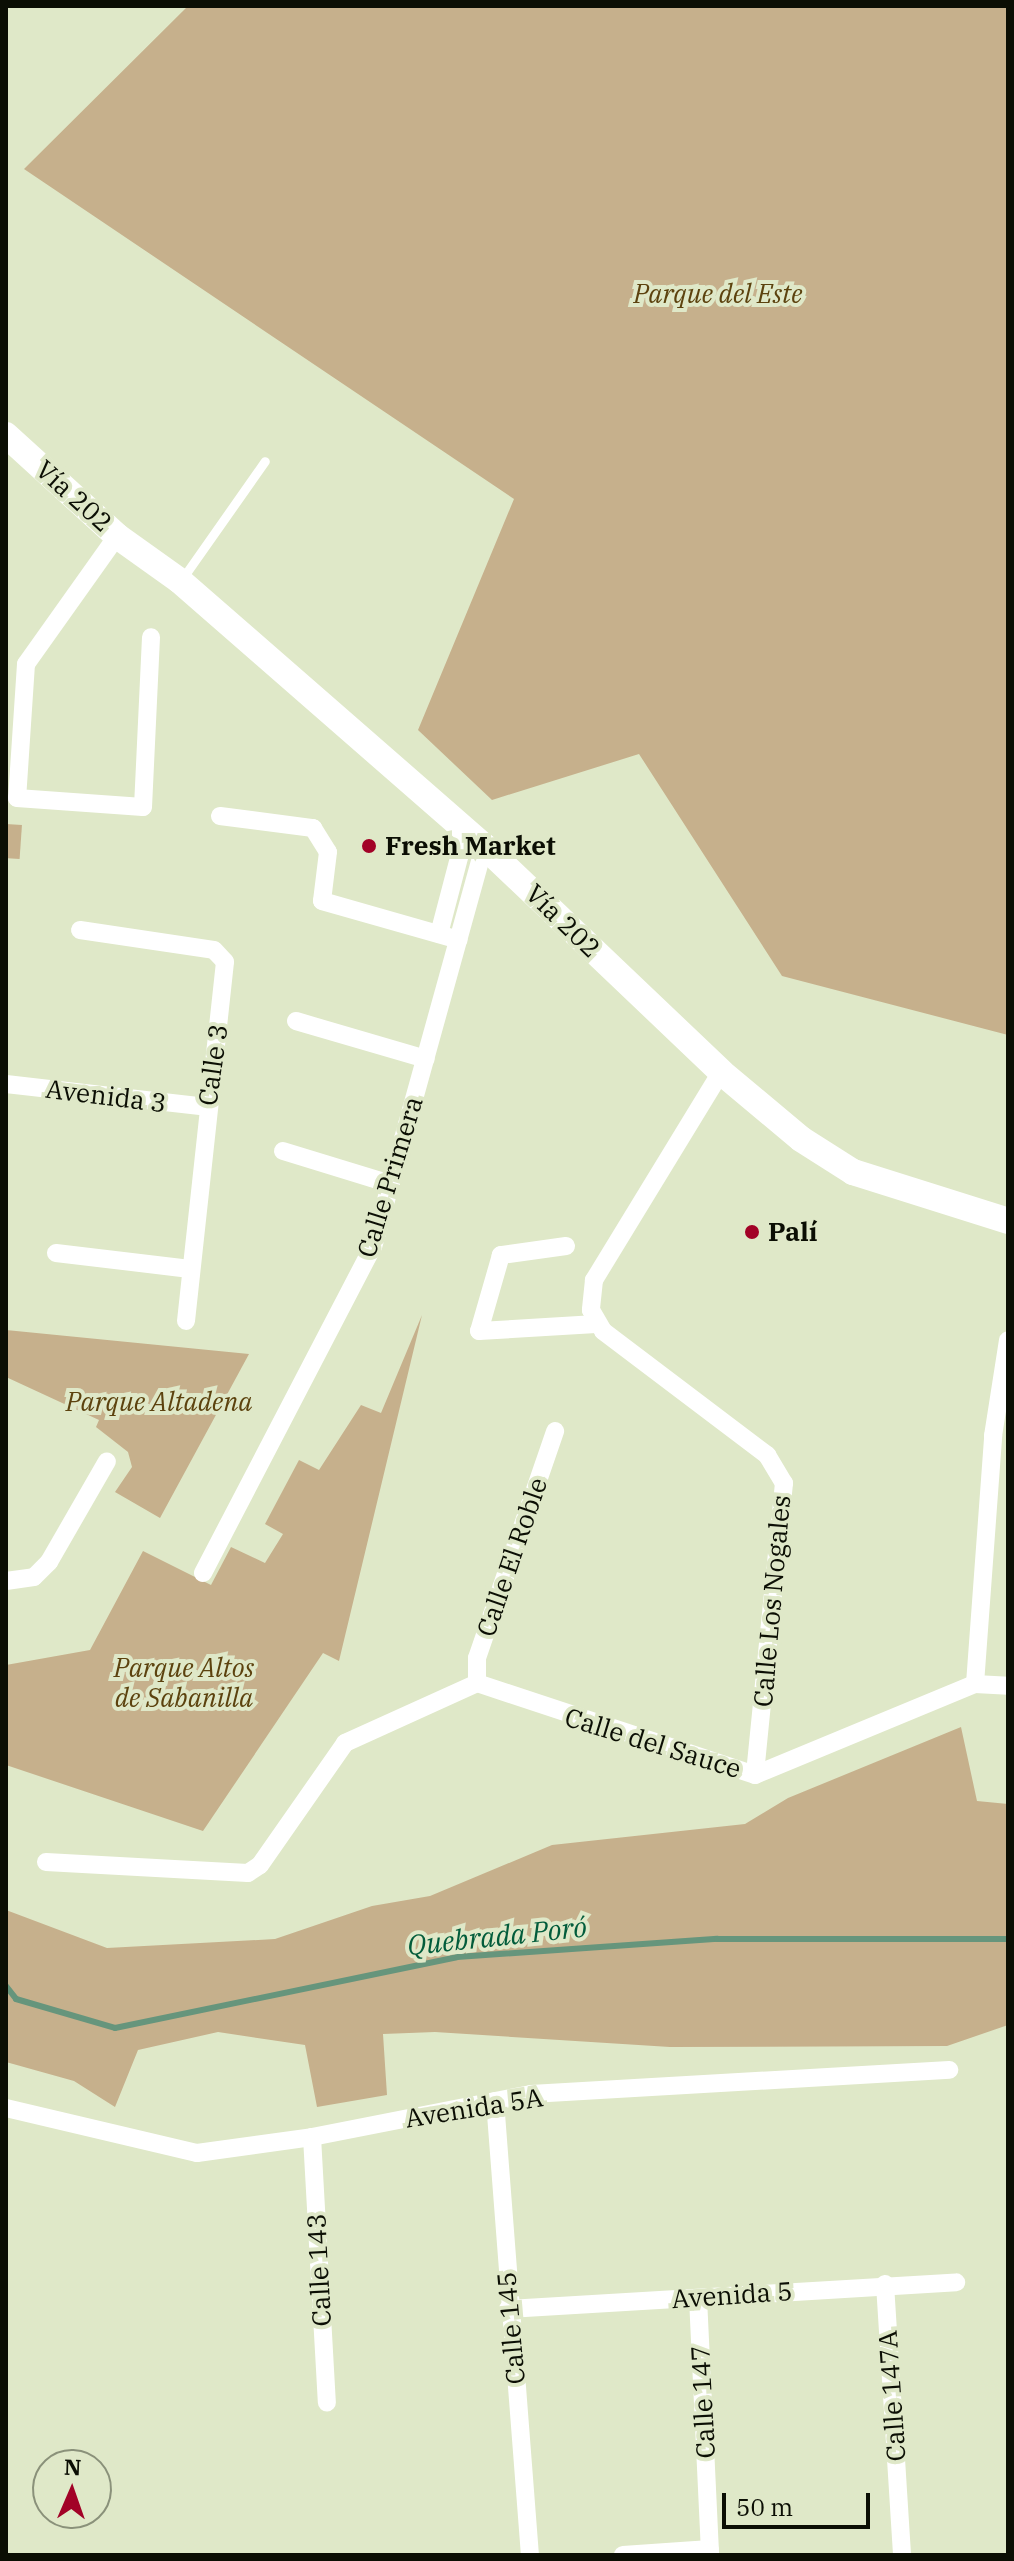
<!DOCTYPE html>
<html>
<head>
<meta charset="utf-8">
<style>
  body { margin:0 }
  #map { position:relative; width:1014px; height:2561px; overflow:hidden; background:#dfe8c8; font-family:"IBM Plex Serif",serif }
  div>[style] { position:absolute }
  .green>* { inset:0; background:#c6b08c; transform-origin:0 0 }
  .stream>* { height:6px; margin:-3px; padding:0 3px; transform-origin:3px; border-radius:3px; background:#66957c }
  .lane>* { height:9px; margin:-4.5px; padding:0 4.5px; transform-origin:4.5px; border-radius:4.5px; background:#fff }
  .street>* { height:18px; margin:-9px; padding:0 9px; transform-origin:9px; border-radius:9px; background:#fff }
  .secondary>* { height:26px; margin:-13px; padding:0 13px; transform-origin:13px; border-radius:13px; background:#fff }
  .dots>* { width:22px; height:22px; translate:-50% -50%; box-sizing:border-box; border:4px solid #dfe8c8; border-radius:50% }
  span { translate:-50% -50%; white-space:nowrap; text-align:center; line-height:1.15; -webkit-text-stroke:8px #dfe8c8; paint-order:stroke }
  .park-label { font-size:26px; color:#5c420e; font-style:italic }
  .street-label { font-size:26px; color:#0b0e04 }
  .poi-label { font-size:26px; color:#0b0e04; font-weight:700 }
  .left { translate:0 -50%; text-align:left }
  .water-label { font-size:28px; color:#025c3b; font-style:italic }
  .frame { position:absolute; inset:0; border:8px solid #0b0e04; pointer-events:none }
  .north { position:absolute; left:32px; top:2449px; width:80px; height:80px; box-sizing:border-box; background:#dfe8c8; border:2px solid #8a917a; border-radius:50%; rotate:2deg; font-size:22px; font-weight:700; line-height:32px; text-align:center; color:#0b0e04 }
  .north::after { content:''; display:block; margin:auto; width:28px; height:36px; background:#a20227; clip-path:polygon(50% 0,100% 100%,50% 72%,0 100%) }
  .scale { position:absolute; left:722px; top:2493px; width:148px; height:36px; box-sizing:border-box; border:4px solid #0b0e04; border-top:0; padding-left:10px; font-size:24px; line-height:28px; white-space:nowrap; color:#0b0e04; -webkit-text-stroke:6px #dfe8c8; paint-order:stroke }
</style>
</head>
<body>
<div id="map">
  <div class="green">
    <i style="clip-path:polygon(188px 6px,1008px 6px,1008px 1035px,782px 976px,639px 754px,492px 800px,418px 730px,514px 499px,24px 169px)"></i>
    <i style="left:6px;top:824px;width:16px;height:34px;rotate:4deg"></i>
    <i style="clip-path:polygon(422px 1315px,339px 1661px,323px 1653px,203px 1831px,6px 1765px,6px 1665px,90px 1650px,143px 1551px,211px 1585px,231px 1547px,265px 1563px,283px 1534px,265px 1524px,299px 1460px,319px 1470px,361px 1405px,381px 1413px)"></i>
    <i style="clip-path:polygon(6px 1330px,249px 1354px,160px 1518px,115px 1492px,132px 1467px,128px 1452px,96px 1427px,99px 1420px,6px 1377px)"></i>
    <i style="clip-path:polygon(961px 1727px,977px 1801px,1008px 1804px,1008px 2025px,947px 2046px,670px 2047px,435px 2032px,383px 2034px,387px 2095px,317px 2107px,305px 2045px,218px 2032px,138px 2050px,115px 2107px,74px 2081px,6px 2062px,6px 1910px,107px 1948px,275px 1939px,372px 1906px,430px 1896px,552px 1845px,745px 1824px,788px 1798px)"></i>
  </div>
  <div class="stream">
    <i style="left:6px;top:1986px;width:16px;rotate:52deg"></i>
    <i style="left:16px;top:1999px;width:103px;rotate:16.3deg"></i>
    <i style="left:115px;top:2028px;width:349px;rotate:-11.7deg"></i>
    <i style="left:457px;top:1957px;width:261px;rotate:-4deg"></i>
    <i style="left:717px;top:1939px;width:291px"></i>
  </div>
  <div class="lane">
    <i style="left:182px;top:579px;width:144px;rotate:-54.9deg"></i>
  </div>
  <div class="street">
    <i style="left:117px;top:536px;width:157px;rotate:125.4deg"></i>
    <i style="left:26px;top:664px;width:134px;rotate:93.8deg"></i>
    <i style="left:17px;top:798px;width:126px;rotate:4.1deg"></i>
    <i style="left:143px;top:807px;width:170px;rotate:-87.3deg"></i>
    <i style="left:220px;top:816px;width:94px;rotate:7.4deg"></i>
    <i style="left:313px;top:828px;width:28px;rotate:58deg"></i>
    <i style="left:328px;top:852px;width:49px;rotate:97deg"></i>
    <i style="left:322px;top:901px;width:142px;rotate:15.9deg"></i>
    <i style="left:80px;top:930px;width:135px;rotate:8.5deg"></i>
    <i style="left:214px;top:950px;width:16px;rotate:47deg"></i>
    <i style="left:225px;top:962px;width:361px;rotate:96.2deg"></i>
    <i style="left:439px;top:934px;width:106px;rotate:-75.3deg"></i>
    <i style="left:296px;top:1021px;width:135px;rotate:16.3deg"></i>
    <i style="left:721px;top:1072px;width:244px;rotate:121.4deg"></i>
    <i style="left:594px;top:1280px;width:30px;rotate:96deg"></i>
    <i style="left:591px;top:1310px;width:24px;rotate:60deg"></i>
    <i style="left:603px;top:1331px;width:206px;rotate:37.1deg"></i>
    <i style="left:767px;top:1455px;width:33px;rotate:59deg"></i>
    <i style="left:784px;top:1483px;width:293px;rotate:95.7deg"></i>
    <i style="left:6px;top:1084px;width:202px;rotate:6.5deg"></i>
    <i style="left:283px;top:1151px;width:113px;rotate:17deg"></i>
    <i style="left:566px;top:1246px;width:66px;rotate:172.1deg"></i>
    <i style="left:501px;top:1255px;width:79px;rotate:106.1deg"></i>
    <i style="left:479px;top:1331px;width:117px;rotate:-3.4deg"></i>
    <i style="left:56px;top:1253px;width:135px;rotate:6.8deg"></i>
    <i style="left:203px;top:1573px;width:368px;rotate:-62.5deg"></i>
    <i style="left:373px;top:1247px;width:416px;rotate:-74.5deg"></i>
    <i style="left:6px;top:1581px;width:28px;rotate:-8deg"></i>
    <i style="left:34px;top:1577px;width:21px;rotate:-45deg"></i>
    <i style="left:49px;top:1562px;width:116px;rotate:-60.1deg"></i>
    <i style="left:477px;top:1683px;width:293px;rotate:18.3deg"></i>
    <i style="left:755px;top:1775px;width:238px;rotate:-22.5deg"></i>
    <i style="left:975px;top:1684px;width:33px;rotate:3deg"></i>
    <i style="left:477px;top:1683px;width:25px;rotate:-90deg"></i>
    <i style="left:477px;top:1658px;width:240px;rotate:-71deg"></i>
    <i style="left:975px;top:1684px;width:249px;rotate:-85.8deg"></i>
    <i style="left:993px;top:1436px;width:97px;rotate:-81.1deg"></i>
    <i style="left:46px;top:1862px;width:202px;rotate:3.1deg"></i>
    <i style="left:248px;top:1873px;width:14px;rotate:-34deg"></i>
    <i style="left:260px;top:1865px;width:149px;rotate:-55.1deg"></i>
    <i style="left:345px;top:1743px;width:145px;rotate:-24.4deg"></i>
    <i style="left:495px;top:2101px;width:455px;rotate:85.6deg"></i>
    <i style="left:6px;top:2108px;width:196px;rotate:13.3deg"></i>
    <i style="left:197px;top:2153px;width:116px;rotate:-7.9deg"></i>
    <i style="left:312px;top:2137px;width:223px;rotate:-11.1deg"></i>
    <i style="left:531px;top:2094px;width:419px;rotate:-3.3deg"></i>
    <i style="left:312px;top:2137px;width:266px;rotate:86.8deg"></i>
    <i style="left:885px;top:2284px;width:272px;rotate:86.4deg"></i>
    <i style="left:698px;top:2298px;width:257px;rotate:87.3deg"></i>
    <i style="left:508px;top:2309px;width:449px;rotate:-3.4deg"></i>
    <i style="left:623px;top:2555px;width:87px;rotate:-3.9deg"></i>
  </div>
  <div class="secondary">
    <i style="left:6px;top:435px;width:150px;rotate:42.3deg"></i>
    <i style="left:117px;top:536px;width:77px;rotate:35.5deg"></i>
    <i style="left:180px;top:581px;width:403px;rotate:41.1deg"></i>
    <i style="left:484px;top:846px;width:327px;rotate:43.6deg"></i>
    <i style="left:721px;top:1072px;width:104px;rotate:39.9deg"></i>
    <i style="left:801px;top:1139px;width:62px;rotate:32.4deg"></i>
    <i style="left:853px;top:1172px;width:163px;rotate:17.5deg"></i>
  </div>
  <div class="dots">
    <i style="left:369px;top:846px;background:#a20227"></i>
    <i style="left:752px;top:1232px;background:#a20227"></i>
  </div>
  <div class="park-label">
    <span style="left:718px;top:294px">Parque del Este</span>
    <span style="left:159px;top:1402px">Parque Altadena</span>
    <span style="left:184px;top:1683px">Parque Altos<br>de Sabanilla</span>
  </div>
  <div class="street-label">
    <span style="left:74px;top:496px;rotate:42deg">Vía 202</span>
    <span style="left:563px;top:921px;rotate:44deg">Vía 202</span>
    <span style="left:213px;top:1065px;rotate:-82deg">Calle 3</span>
    <span style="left:106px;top:1096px;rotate:7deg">Avenida 3</span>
    <span style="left:390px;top:1177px;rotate:-73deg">Calle Primera</span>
    <span style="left:512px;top:1557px;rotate:-71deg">Calle El Roble</span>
    <span style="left:772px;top:1601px;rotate:-85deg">Calle Los Nogales</span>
    <span style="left:653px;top:1743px;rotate:17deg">Calle del Sauce</span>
    <span style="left:474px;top:2108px;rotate:-9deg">Avenida 5A</span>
    <span style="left:319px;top:2270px;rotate:-93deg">Calle 143</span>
    <span style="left:732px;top:2295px;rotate:-4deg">Avenida 5</span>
    <span style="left:511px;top:2328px;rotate:-95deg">Calle 145</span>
    <span style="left:892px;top:2396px;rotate:-94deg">Calle 147A</span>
    <span style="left:703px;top:2402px;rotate:-93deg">Calle 147</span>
  </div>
  <div class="poi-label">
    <span class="left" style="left:385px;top:846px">Fresh Market</span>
    <span class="left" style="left:768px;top:1232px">Palí</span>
  </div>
  <div class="water-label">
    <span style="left:497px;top:1936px;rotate:-6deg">Quebrada Poró</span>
  </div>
  <div class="frame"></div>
  <div class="north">N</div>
  <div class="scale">50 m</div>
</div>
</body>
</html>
